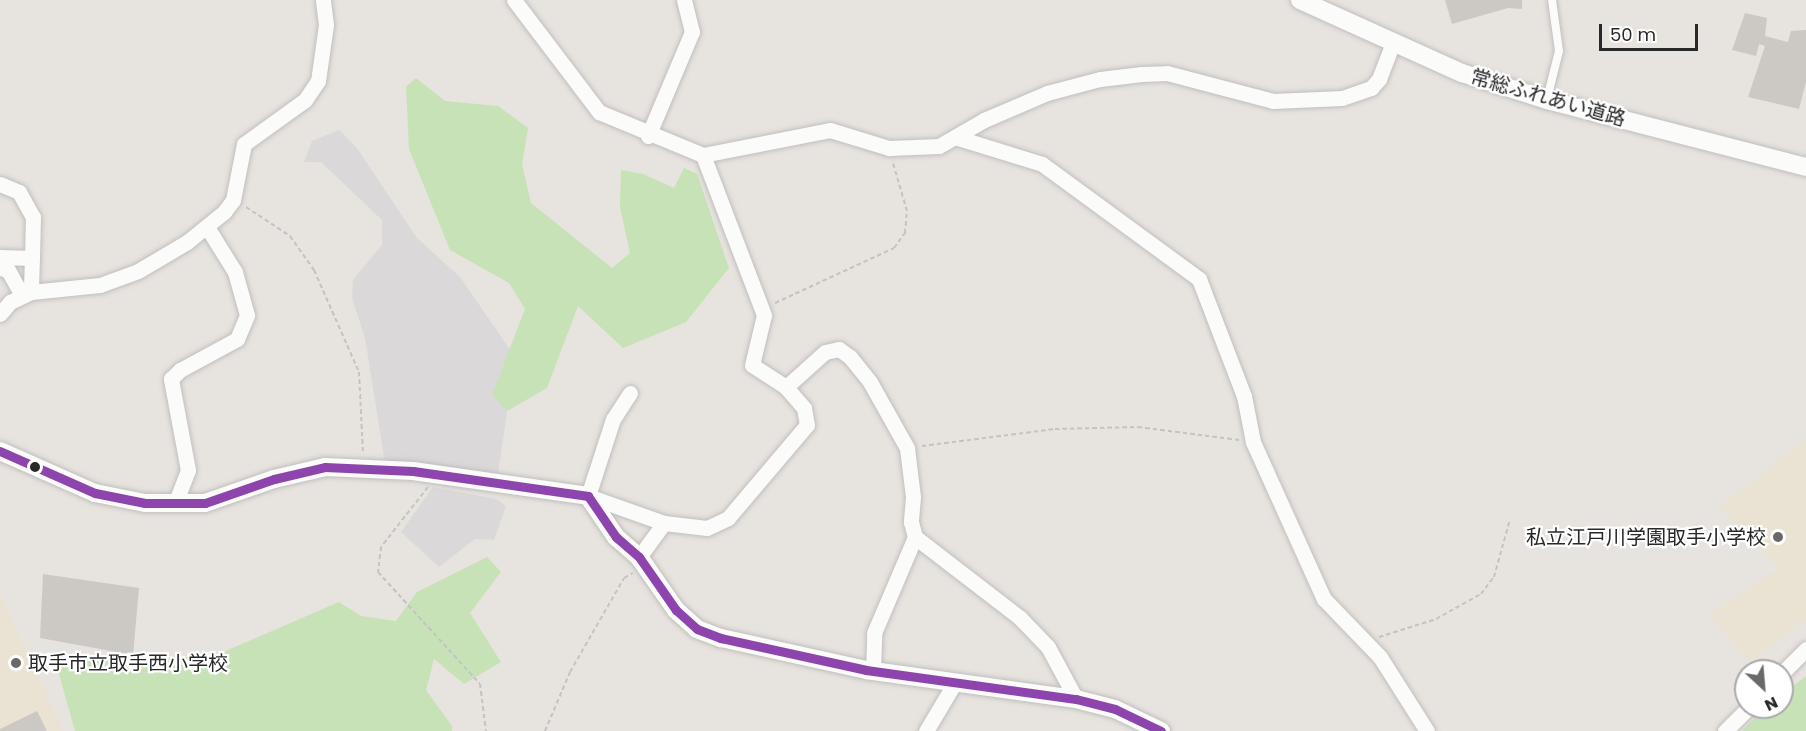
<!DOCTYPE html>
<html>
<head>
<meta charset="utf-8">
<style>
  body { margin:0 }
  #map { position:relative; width:1806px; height:731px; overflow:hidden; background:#e7e3de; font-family:Poppins,"Noto Sans JP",sans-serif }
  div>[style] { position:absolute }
  .industrial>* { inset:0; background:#dbd8da }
  .education>* { inset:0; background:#eae2d2 }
  .green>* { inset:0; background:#c7e2b6 }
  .building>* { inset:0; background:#ccc9c5 }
  .path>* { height:2px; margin-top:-1px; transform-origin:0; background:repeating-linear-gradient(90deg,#c4c3c2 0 4.5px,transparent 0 7.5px) }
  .roads { filter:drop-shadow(0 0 2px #c0bfbf) drop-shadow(0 0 2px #c0bfbf) }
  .service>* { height:8px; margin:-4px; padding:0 4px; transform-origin:4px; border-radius:4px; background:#fbfbfa }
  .minor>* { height:15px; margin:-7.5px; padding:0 7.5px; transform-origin:7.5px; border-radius:7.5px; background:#fbfbfa }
  .tertiary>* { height:18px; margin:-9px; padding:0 9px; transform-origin:9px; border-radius:9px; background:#fbfbfa }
  .bus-1>* { height:9px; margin:-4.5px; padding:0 4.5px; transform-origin:4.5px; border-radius:4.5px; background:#8e44ad }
  .dots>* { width:16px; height:16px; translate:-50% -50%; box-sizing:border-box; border:3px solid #fff; border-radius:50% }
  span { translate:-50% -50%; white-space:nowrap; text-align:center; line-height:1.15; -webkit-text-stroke:4.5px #fff; paint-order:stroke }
  .street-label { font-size:20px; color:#282828 }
  .poi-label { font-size:20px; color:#282828 }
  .right { translate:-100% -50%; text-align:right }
  .left { translate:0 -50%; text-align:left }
  .north { position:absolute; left:1734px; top:659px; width:60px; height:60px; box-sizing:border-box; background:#fff; border:2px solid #a9a9a9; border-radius:50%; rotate:154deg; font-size:16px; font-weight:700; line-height:24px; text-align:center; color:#282828 }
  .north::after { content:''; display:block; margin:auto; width:21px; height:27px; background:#6b6968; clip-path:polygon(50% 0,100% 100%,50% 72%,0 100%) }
  .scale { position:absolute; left:1599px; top:24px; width:99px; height:27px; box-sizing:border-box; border:3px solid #282828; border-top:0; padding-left:8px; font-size:18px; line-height:21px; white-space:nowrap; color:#282828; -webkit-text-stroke:4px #fff; paint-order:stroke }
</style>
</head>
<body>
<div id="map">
  <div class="industrial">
    <i style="clip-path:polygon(339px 130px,357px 148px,417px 238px,460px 277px,515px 357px,498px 474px,386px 469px,365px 338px,352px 298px,353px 280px,382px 245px,382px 220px,321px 162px,304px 162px,312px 141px)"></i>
    <i style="clip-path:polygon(433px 487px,496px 499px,506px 506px,494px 540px,475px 539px,439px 567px,401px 532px)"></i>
  </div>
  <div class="education">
    <i style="clip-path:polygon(1806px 440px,1806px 619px,1750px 662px,1708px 615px,1779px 568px,1720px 506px)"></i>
    <i style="clip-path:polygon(0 594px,63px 731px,0 731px)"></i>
  </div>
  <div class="green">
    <i style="clip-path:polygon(416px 78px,445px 101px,498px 106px,528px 128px,522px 164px,531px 203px,612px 268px,630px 253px,620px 207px,621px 170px,643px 174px,674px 188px,684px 168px,697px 174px,729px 268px,686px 322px,623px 348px,578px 306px,547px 388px,507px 411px,492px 395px,525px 309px,509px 283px,450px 250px,409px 149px,406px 87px)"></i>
    <i style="clip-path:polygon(487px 557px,501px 572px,470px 613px,501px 662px,464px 684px,434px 659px,426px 690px,452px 726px,452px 731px,75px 731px,59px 674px,64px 662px,214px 656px,339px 602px,361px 616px,396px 621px,417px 592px)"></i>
    <i style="clip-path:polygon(1806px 676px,1806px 731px,1742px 731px,1766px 707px,1782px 707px,1782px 694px)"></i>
  </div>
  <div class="building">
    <i style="clip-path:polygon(1445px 0,1522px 0,1522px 9px,1508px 8px,1452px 24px)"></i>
    <i style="clip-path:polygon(1745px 13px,1767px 18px,1765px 36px,1788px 42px,1791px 31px,1806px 30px,1806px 82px,1799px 109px,1748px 97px,1765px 46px,1759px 44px,1756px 56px,1732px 50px)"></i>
    <i style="clip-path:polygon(43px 574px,139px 588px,133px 655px,40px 638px)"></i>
    <i style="clip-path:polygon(37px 711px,47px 731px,0 731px,0 729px)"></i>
  </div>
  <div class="path">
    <i style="left:246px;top:207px;width:53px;rotate:33.4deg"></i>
    <i style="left:290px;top:236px;width:42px;rotate:54.8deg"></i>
    <i style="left:314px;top:270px;width:111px;rotate:66.2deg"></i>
    <i style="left:359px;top:372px;width:82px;rotate:87.2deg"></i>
    <i style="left:775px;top:303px;width:131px;rotate:-24.8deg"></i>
    <i style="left:894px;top:248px;width:19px;rotate:-54deg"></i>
    <i style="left:905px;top:233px;width:22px;rotate:-85deg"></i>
    <i style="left:907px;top:211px;width:50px;rotate:-106.3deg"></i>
    <i style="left:922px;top:446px;width:134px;rotate:-7.3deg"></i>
    <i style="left:1055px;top:429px;width:83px;rotate:-1.4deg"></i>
    <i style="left:1138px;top:427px;width:102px;rotate:7.3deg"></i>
    <i style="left:428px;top:487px;width:76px;rotate:128.1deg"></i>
    <i style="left:381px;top:547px;width:25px;rotate:97deg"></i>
    <i style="left:378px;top:572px;width:151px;rotate:47.7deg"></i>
    <i style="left:480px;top:684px;width:47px;rotate:82.7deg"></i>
    <i style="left:1379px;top:637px;width:60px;rotate:-17.5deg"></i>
    <i style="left:1436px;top:619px;width:51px;rotate:-29.1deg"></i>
    <i style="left:1481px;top:594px;width:21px;rotate:-53deg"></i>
    <i style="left:1494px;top:577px;width:60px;rotate:-74.6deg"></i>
    <i style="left:545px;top:731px;width:64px;rotate:-67deg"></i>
    <i style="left:570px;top:672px;width:108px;rotate:-60.1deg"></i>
    <i style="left:624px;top:578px;width:10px;rotate:-29deg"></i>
  </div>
  <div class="roads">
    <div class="service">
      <i style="left:1547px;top:99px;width:49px;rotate:-76deg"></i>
      <i style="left:1559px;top:51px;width:51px;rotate:-97.8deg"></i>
    </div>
    <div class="minor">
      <i style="left:514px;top:0;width:141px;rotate:52.8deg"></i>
      <i style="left:599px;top:112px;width:113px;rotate:22.5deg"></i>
      <i style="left:703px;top:155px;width:129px;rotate:-11.1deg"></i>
      <i style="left:830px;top:130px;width:62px;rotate:17deg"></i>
      <i style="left:889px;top:148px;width:50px;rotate:-2.3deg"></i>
      <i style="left:939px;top:146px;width:52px;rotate:-30deg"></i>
      <i style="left:984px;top:120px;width:69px;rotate:-23.2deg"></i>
      <i style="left:1047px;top:93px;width:55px;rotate:-14.8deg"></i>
      <i style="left:1100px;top:79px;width:42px;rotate:-6.8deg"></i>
      <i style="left:1142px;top:74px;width:25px;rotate:-2deg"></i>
      <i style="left:1167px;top:73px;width:110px;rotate:14.8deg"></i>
      <i style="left:1273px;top:101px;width:69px;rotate:-2.5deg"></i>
      <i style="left:1342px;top:98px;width:31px;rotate:-19deg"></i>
      <i style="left:1371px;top:88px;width:12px;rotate:-48deg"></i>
      <i style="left:1379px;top:79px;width:36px;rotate:-69deg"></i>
      <i style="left:648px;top:136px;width:113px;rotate:-67.1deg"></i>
      <i style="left:692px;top:32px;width:33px;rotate:-104deg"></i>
      <i style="left:955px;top:137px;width:91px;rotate:17.2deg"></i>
      <i style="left:1042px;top:164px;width:195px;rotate:36.2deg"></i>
      <i style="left:1199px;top:279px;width:125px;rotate:69deg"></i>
      <i style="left:1244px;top:396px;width:47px;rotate:78.9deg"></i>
      <i style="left:1253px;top:442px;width:172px;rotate:65.7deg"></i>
      <i style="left:1324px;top:599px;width:81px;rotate:46deg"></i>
      <i style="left:1380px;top:657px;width:88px;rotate:57.6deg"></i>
      <i style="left:0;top:184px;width:21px;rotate:23deg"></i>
      <i style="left:19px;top:192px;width:29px;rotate:61deg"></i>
      <i style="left:33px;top:217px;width:41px;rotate:91.4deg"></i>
      <i style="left:0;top:257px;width:32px;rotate:2deg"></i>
      <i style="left:32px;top:258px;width:34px;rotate:92deg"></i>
      <i style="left:0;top:268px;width:8px;rotate:14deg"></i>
      <i style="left:8px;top:270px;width:29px;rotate:61deg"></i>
      <i style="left:0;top:314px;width:16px;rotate:-50deg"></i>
      <i style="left:10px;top:302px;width:23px;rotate:-25deg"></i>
      <i style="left:31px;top:292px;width:69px;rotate:-5.8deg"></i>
      <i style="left:100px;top:285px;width:40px;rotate:-20.2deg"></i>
      <i style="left:138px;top:271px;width:57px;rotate:-30.6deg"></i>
      <i style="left:187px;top:242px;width:48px;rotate:-39deg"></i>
      <i style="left:224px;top:212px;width:15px;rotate:-53deg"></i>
      <i style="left:233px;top:200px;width:57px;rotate:-78.9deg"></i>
      <i style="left:244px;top:144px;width:75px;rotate:-35.8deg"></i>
      <i style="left:305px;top:100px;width:23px;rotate:-56deg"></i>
      <i style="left:318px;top:81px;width:57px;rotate:-81.9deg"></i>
      <i style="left:326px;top:25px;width:25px;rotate:-97deg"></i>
      <i style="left:786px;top:387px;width:52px;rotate:-41.9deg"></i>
      <i style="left:825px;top:352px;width:14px;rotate:-12deg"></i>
      <i style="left:839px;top:349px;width:14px;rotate:36deg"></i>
      <i style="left:850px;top:357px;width:32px;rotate:51deg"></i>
      <i style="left:870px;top:382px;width:76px;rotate:60.7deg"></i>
      <i style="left:907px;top:448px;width:49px;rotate:83deg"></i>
      <i style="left:913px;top:497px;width:25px;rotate:95deg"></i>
      <i style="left:911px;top:522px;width:16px;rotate:75deg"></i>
      <i style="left:915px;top:537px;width:133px;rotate:37.6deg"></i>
      <i style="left:1020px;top:618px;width:40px;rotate:46deg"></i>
      <i style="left:1048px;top:647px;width:59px;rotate:61.7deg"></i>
      <i style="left:630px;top:393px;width:31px;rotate:123deg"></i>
      <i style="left:613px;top:419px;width:81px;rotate:108deg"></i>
      <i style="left:588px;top:496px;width:81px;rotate:19.6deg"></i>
      <i style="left:175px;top:504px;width:36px;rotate:-69deg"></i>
      <i style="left:188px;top:470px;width:93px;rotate:-100.6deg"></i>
      <i style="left:171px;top:379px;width:13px;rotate:-45deg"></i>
      <i style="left:180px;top:370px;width:65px;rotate:-28.5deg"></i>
      <i style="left:237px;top:339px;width:26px;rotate:-67deg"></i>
      <i style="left:247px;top:315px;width:45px;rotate:-105.6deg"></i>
      <i style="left:235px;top:272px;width:53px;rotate:-121.9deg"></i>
      <i style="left:639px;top:557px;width:42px;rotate:-53.7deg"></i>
      <i style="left:664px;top:523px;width:43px;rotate:6.6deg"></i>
      <i style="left:707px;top:528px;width:23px;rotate:-25deg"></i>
      <i style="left:728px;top:518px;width:122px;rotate:-49.7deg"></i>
      <i style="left:807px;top:425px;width:17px;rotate:-100deg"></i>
      <i style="left:804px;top:408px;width:28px;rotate:-131deg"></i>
      <i style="left:786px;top:387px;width:40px;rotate:-147.1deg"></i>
      <i style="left:752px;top:365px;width:51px;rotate:-76.5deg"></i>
      <i style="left:764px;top:315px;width:171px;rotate:-110.9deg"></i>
      <i style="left:873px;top:671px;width:38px;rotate:-88deg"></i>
      <i style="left:874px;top:633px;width:104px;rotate:-66.9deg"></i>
      <i style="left:1782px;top:673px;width:34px;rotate:-45deg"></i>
      <i style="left:926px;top:731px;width:55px;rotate:-59.2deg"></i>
      <i style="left:1725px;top:731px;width:34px;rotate:-45deg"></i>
    </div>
    <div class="tertiary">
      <i style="left:1300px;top:0;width:178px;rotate:24.3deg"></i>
      <i style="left:1462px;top:73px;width:89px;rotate:17.6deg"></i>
      <i style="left:1547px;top:100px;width:268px;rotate:14.5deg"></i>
      <i style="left:0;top:451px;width:104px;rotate:23.9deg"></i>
      <i style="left:95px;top:493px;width:51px;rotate:11.3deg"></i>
      <i style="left:145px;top:503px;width:60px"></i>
      <i style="left:205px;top:503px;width:73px;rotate:-19.2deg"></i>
      <i style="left:274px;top:479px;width:52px;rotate:-13.2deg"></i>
      <i style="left:325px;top:467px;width:88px;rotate:2.6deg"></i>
      <i style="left:413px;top:471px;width:177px;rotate:8.1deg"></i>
      <i style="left:588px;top:496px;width:50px;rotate:55.7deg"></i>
      <i style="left:616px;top:537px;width:30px;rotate:41deg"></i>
      <i style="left:639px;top:557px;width:65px;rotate:55.1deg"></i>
      <i style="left:676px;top:610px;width:28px;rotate:42deg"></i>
      <i style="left:697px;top:629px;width:26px;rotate:21deg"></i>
      <i style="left:721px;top:638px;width:148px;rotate:12.4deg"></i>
      <i style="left:866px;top:670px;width:212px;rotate:7.9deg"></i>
      <i style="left:1076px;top:699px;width:40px;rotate:14.4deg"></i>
      <i style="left:1115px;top:709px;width:51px;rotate:25.6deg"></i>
    </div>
  </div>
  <div class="bus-1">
    <i style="left:0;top:451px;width:104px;rotate:23.9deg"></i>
    <i style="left:95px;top:493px;width:51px;rotate:11.3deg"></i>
    <i style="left:145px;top:503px;width:60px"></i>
    <i style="left:205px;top:503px;width:73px;rotate:-19.2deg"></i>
    <i style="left:274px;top:479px;width:52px;rotate:-13.2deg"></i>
    <i style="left:325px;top:467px;width:88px;rotate:2.6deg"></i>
    <i style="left:413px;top:471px;width:177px;rotate:8.1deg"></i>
    <i style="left:588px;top:496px;width:50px;rotate:55.7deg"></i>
    <i style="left:616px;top:537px;width:30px;rotate:41deg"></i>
    <i style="left:639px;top:557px;width:65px;rotate:55.1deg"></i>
    <i style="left:676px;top:610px;width:28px;rotate:42deg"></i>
    <i style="left:697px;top:629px;width:26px;rotate:21deg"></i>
    <i style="left:721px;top:638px;width:148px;rotate:12.4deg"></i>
    <i style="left:866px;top:670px;width:212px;rotate:7.9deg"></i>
    <i style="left:1076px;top:699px;width:40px;rotate:14.4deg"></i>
    <i style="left:1115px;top:709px;width:51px;rotate:25.6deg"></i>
  </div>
  <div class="dots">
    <i style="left:35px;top:467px;background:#282828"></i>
    <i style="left:1778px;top:537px;background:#6b6968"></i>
    <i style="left:16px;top:663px;background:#6b6968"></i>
  </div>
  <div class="street-label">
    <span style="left:1548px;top:98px;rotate:16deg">常総ふれあい道路</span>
  </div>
  <div class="poi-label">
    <span class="right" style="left:1766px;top:537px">私立江戸川学園取手小学校</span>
    <span class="left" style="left:28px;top:663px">取手市立取手西小学校</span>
  </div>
  <div class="north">N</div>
  <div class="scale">50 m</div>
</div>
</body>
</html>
